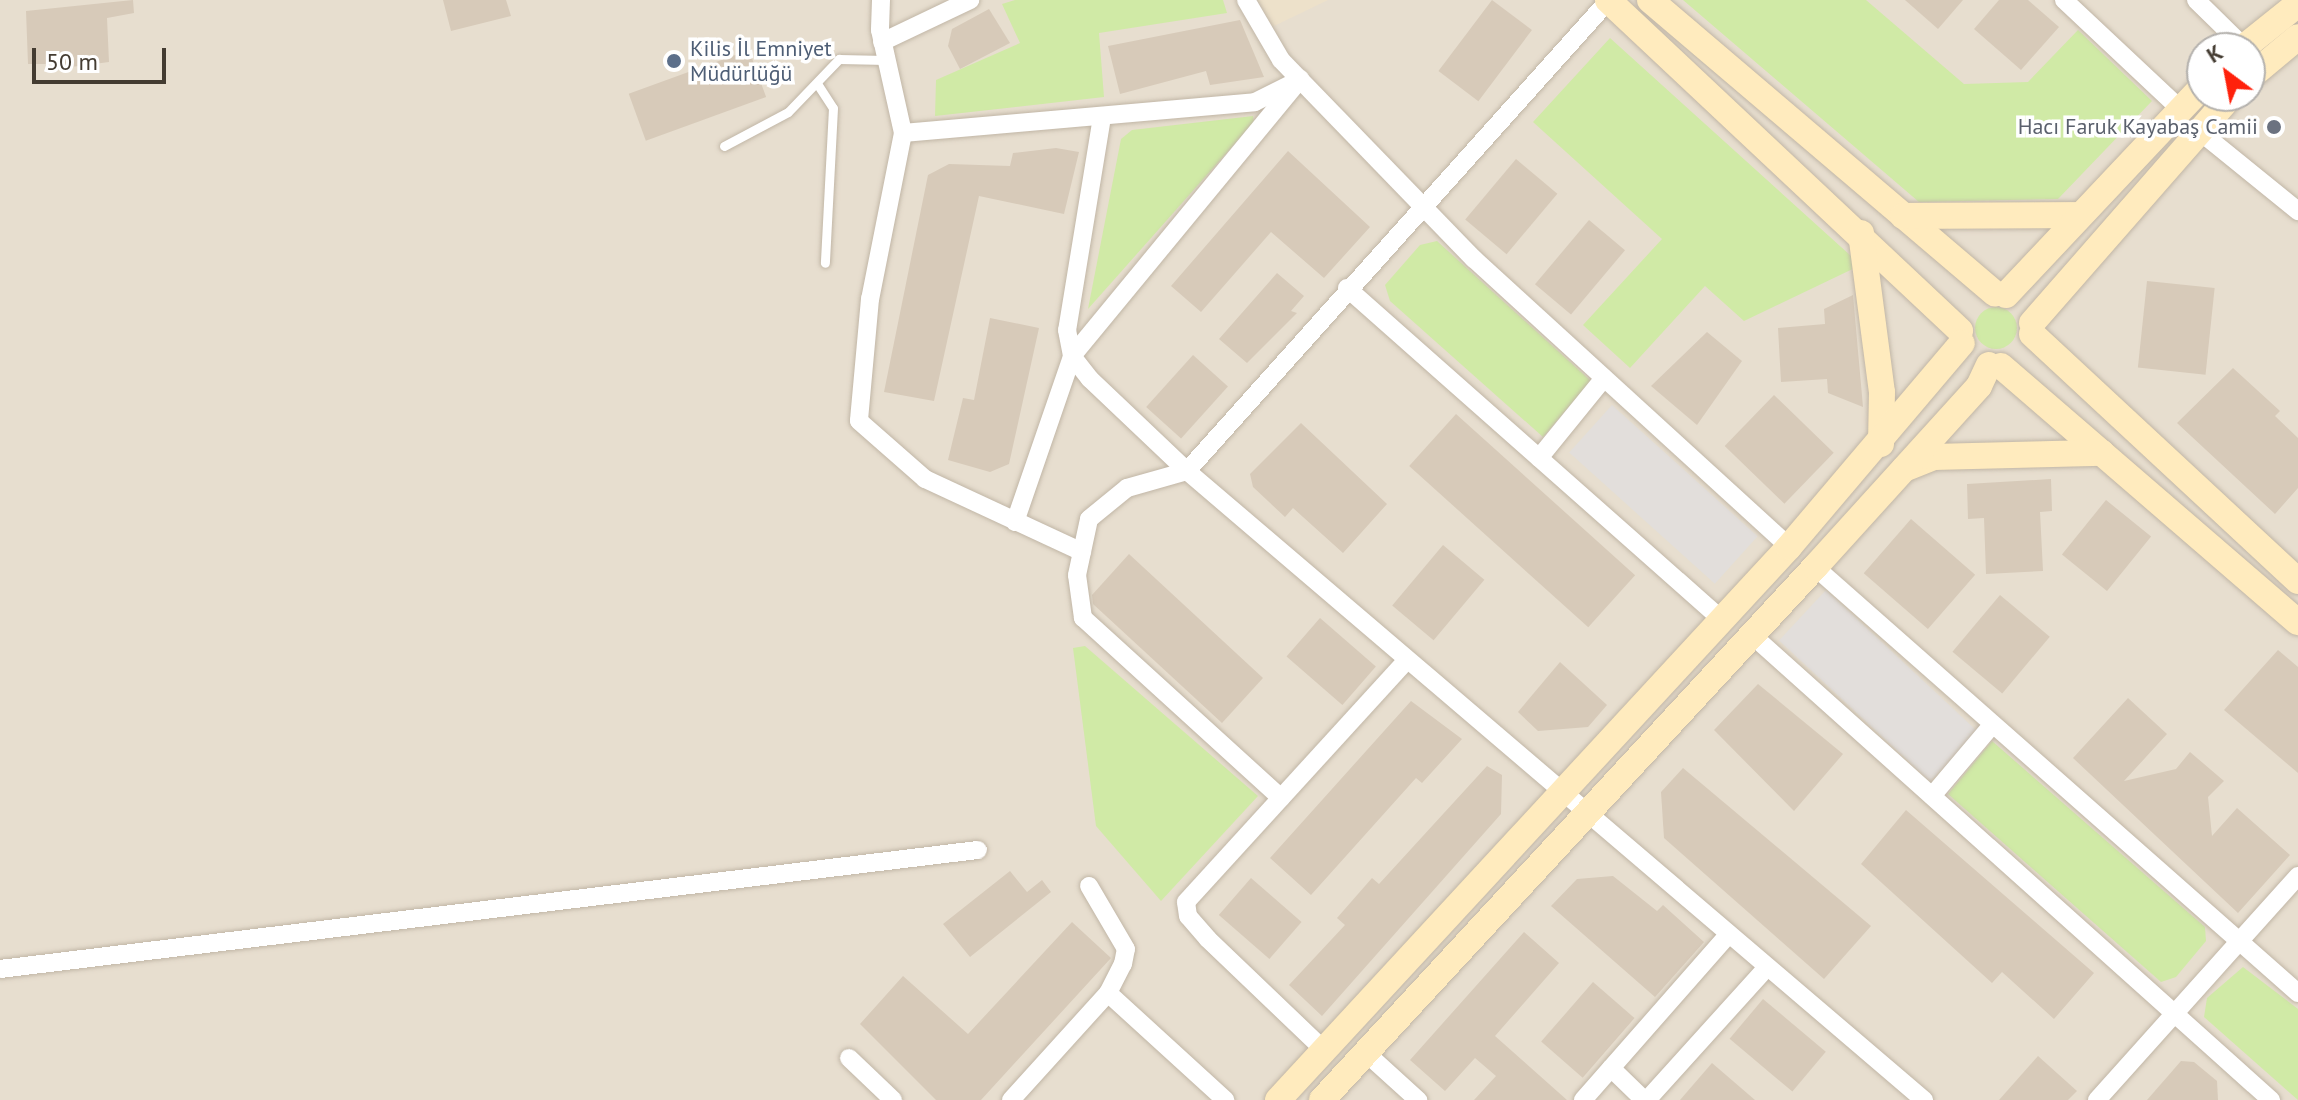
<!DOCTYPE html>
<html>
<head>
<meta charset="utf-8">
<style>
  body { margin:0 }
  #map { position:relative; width:2298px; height:1100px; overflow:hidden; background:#f2ece1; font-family:"PT Sans",sans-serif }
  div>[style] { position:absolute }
  .residential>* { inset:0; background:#e7decf }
  .education>* { inset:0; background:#ede1ca }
  .green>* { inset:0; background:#d0eaa6 }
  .round { border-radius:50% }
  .parking>* { inset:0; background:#e2dedb; transform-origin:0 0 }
  .building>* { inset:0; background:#d7cab9; transform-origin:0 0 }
  .roads { filter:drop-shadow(0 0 2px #c1b6a6) drop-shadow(0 0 2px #c1b6a6) }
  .lane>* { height:9px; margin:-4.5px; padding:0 4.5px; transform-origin:4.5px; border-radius:4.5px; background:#fff }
  .street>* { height:18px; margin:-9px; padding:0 9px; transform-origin:9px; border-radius:9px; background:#fff }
  .secondary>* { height:26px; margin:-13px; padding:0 13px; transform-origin:13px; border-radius:13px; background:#ffebbe }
  .dots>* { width:22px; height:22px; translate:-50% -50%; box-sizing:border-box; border:4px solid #fff; border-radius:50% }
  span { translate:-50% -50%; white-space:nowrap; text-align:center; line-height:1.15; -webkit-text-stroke:7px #fff; paint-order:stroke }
  .service-label { font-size:22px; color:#4e5e75 }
  .left { translate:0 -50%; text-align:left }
  .worship-label { font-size:22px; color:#5b616d }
  .right { translate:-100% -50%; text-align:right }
  .north { position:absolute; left:2186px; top:32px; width:80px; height:80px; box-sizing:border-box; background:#fff; border:2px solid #b4b1ad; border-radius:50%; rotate:328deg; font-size:22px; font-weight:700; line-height:32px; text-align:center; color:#443c32 }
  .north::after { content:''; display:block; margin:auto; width:28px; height:36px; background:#ff210b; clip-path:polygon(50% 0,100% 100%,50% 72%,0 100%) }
  .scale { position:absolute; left:32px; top:48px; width:134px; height:36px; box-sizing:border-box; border:4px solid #443c32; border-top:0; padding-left:10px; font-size:24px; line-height:28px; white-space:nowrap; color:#443c32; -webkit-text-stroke:6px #fff; paint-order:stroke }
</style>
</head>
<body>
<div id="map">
  <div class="residential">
    <i style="clip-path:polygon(evenodd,0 0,2298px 0,2298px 1100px,0 1100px,0 0,2202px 48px,2250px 48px,2250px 96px,2202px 96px,2202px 48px)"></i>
  </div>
  <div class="education">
    <i style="clip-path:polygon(1258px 0,1328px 0,1272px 27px)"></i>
  </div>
  <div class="green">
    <i style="clip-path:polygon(1015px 0,1223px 0,1227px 13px,1099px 33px,1104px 97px,935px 116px,936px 80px,1020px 43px,1002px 4px)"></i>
    <i style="clip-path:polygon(1683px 0,1866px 0,1964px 84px,2028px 82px,2078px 30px,2152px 101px,2058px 199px,1919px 202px)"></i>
    <i style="clip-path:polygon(1610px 38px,1861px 265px,1744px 321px,1705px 286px,1630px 368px,1583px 325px,1662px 239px,1533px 122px)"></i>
    <i style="clip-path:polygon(1253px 116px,1254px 122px,1088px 309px,1121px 139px,1132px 130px)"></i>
    <i style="clip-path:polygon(1437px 241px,1591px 381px,1543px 437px,1390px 301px,1385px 285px,1420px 245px)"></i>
    <i class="round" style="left:1975px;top:307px;width:42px;height:42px"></i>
    <i style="clip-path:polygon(1085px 646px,1258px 796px,1161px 901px,1096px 826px,1073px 648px)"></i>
    <i style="clip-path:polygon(1992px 741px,2205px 927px,2206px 941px,2176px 977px,2161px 982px,1948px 794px)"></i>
    <i style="clip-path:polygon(2243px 967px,2298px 1009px,2298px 1100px,2204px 1017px,2207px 998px)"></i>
  </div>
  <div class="parking">
    <i style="left:1612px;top:405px;width:196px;height:64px;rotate:42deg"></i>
    <i style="left:1826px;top:590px;width:207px;height:69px;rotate:43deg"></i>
  </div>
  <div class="building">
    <i style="clip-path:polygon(133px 0,134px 13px,107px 18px,109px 62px,48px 70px,48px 64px,28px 64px,26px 11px)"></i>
    <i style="clip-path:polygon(443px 0,506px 0,511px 16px,451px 31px)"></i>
    <i style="left:1492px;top:0;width:50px;height:89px;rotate:37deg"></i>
    <i style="clip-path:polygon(1905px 0,1963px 0,1938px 29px)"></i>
    <i style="clip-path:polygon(1999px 0,2028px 0,2059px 27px,2021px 70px,1974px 29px)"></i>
    <i style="clip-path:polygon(989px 9px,1010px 43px,960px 69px,948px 46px,952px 29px)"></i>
    <i style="clip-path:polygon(1240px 20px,1264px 77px,1210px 85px,1206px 71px,1120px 94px,1108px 46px)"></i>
    <i style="left:749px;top:50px;width:50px;height:128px;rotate:70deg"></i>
    <i style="clip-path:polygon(1056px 148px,1079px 152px,1064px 214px,979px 196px,934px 401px,884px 392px,928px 175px,949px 164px,1010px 166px,1013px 153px)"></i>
    <i style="clip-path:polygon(1288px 151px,1370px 227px,1324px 278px,1271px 232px,1201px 312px,1171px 286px)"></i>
    <i style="left:1516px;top:159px;width:54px;height:79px;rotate:40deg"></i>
    <i style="left:1589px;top:220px;width:47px;height:84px;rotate:40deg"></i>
    <i style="clip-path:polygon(1277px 273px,1304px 296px,1291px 311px,1297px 313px,1247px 363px,1219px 339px)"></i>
    <i style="left:2147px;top:281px;width:68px;height:87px;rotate:6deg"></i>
    <i style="clip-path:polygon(1853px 295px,1863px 407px,1828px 393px,1827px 379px,1781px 382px,1778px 328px,1825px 324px,1824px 309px)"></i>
    <i style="clip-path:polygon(990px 318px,1039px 328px,1009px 464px,990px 472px,948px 460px,963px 398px,974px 400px)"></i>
    <i style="clip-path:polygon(1707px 332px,1742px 361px,1697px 425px,1651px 386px)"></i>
    <i style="left:1193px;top:355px;width:47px;height:70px;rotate:42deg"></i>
    <i style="clip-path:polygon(2233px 368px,2280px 411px,2275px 416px,2298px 438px,2298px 488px,2275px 514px,2177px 423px)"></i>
    <i style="left:1774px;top:395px;width:83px;height:71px;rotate:44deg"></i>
    <i style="left:1456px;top:414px;width:241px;height:70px;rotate:42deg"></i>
    <i style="clip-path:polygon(1301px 423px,1387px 504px,1343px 553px,1293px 508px,1285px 517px,1253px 487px,1250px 474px)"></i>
    <i style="clip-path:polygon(2051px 479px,2052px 511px,2040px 512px,2043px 571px,1986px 574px,1984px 518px,1968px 519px,1967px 484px)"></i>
    <i style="left:2106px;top:500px;width:58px;height:70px;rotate:39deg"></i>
    <i style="left:1911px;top:519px;width:85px;height:72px;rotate:41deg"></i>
    <i style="left:1443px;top:545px;width:54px;height:79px;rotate:40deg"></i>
    <i style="clip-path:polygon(1129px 554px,1263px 678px,1222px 723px,1093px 604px,1092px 595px)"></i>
    <i style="left:2000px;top:595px;width:65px;height:74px;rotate:40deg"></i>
    <i style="left:1320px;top:618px;width:74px;height:51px;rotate:41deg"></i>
    <i style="clip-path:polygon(2278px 650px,2298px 667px,2298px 773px,2224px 710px)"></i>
    <i style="clip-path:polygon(1560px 662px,1607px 705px,1588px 727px,1538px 731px,1518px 712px)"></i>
    <i style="clip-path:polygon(1758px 684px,1843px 754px,1794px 811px,1714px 730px)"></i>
    <i style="clip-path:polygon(2128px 698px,2167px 734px,2124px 781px,2176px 769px,2190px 752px,2224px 781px,2208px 797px,2212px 836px,2237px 808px,2290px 855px,2238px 913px,2073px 758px)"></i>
    <i style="clip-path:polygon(1411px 701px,1462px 739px,1422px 783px,1416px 778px,1311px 895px,1270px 858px)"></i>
    <i style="clip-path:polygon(1487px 766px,1502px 775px,1501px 814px,1322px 1016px,1289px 985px,1345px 925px,1337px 918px,1372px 878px,1379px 884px)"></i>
    <i style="clip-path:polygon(1683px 768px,1871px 926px,1824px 979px,1664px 838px,1661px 792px)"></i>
    <i style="clip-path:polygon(1906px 810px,2094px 973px,2054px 1019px,2002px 972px,1992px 983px,1861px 864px)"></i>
    <i style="clip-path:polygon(1010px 871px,1027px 892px,1042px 880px,1051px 892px,970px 957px,943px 924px)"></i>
    <i style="clip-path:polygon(1613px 876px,1657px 911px,1663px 905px,1704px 942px,1655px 997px,1551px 906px,1577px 879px)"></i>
    <i style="left:1251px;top:878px;width:67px;height:49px;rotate:41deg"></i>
    <i style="clip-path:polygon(1072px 922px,1111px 958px,981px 1100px,936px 1100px,860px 1024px,903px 976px,968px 1034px)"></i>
    <i style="clip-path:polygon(1524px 932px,1559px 963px,1495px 1036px,1567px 1100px,1474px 1100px,1496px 1076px,1475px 1058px,1445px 1091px,1410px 1060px)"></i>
    <i style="left:1593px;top:982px;width:55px;height:79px;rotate:41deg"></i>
    <i style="left:1763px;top:999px;width:82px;height:52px;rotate:40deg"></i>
    <i style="clip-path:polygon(2038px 1056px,2077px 1091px,2068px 1100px,1999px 1100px)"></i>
    <i style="clip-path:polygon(2181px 1061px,2194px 1062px,2217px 1081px,2218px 1100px,2147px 1100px)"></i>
    <i style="clip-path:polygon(1712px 1063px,1755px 1100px,1680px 1100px)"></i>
  </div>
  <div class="roads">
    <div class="lane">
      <i style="left:818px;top:85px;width:27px;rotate:57deg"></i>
      <i style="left:833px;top:108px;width:155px;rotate:93deg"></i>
      <i style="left:724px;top:146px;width:72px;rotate:-28deg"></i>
      <i style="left:788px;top:112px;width:74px;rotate:-46.1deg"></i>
      <i style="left:839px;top:59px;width:47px;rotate:1.2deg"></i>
    </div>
    <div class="street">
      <i style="left:881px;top:0;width:30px;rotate:92deg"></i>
      <i style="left:880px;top:30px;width:106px;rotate:77.4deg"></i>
      <i style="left:903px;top:133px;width:169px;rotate:101.2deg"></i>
      <i style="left:870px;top:299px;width:122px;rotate:95.2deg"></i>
      <i style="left:859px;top:421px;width:88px;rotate:41.3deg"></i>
      <i style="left:925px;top:479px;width:173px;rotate:24.9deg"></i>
      <i style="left:1246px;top:0;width:69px;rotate:59.7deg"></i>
      <i style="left:1281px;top:60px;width:277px;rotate:45.9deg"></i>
      <i style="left:1474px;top:259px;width:427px;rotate:42.4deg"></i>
      <i style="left:2064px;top:0;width:158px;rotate:43.2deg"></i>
      <i style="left:2196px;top:0;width:67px;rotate:44.4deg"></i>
      <i style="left:882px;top:42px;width:98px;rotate:-25.5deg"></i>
      <i style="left:1102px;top:117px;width:216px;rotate:99.3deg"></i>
      <i style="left:1067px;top:330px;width:26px;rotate:79deg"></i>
      <i style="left:1072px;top:356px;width:29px;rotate:52deg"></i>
      <i style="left:1090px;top:379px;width:134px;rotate:43.5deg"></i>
      <i style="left:1187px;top:471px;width:969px;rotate:40.48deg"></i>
      <i style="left:2198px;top:130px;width:129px;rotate:39deg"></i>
      <i style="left:903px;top:133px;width:353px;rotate:-5deg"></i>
      <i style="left:1255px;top:102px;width:47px;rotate:-26.6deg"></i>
      <i style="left:1347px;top:288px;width:499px;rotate:41.5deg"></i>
      <i style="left:1539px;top:458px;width:103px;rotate:-50.9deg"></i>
      <i style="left:1015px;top:522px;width:176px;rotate:-71deg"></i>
      <i style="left:1072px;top:356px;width:359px;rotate:-50.5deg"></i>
      <i style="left:1815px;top:567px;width:644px;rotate:41.41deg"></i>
      <i style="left:1752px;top:635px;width:697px;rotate:41.86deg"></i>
      <i style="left:1932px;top:796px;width:93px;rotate:-49.8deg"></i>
      <i style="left:1281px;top:798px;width:268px;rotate:-137.7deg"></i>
      <i style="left:1083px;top:618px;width:43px;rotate:-97.9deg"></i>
      <i style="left:1077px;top:575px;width:57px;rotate:-77.9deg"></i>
      <i style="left:1089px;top:519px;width:49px;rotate:-39.2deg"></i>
      <i style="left:1127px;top:488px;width:62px;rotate:-15.8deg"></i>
      <i style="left:1187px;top:471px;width:632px;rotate:-48.14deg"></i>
      <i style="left:0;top:969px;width:985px;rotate:-6.94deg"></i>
      <i style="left:1108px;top:993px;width:159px;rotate:42.4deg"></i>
      <i style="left:1325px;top:1051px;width:162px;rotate:-136.3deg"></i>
      <i style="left:1208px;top:939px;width:30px;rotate:-131deg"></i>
      <i style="left:1188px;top:916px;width:14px;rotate:-98deg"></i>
      <i style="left:1186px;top:902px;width:328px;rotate:-47.6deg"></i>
      <i style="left:1365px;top:1052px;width:72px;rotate:42.2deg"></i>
      <i style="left:849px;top:1058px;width:61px;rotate:43.7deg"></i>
      <i style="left:1611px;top:1068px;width:46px;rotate:44.1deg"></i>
      <i style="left:1011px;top:1100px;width:144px;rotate:-47.8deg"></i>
      <i style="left:1108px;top:993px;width:33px;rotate:-63deg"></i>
      <i style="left:1123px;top:964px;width:15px;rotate:-79deg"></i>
      <i style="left:1126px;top:949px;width:73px;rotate:-120.4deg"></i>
      <i style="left:1583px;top:1100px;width:221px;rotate:-48.7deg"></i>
      <i style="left:1647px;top:1100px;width:179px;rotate:-47.9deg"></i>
      <i style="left:2097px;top:1100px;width:301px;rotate:-48.1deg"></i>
    </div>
    <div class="secondary">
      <i style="left:1608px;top:0;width:483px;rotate:43.2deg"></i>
      <i style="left:1650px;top:0;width:453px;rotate:40.4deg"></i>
      <i style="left:2243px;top:48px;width:70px;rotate:-38.7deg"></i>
      <i style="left:2250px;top:77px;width:62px;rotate:-39.8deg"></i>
      <i style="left:1903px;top:216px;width:176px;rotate:-0.3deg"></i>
      <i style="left:1861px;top:233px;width:160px;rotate:82.5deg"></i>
      <i style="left:1882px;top:392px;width:52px;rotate:91.1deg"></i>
      <i style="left:2006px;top:295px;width:286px;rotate:-46.7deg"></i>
      <i style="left:2032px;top:323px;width:302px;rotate:-48.8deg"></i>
      <i style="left:2032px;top:334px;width:363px;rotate:42.9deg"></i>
      <i style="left:2001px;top:366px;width:392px;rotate:40.8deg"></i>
      <i style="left:1904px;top:469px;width:31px;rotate:-22deg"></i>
      <i style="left:1933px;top:457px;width:169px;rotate:-1.4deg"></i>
      <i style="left:1278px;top:1100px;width:753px;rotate:-47.26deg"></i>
      <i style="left:1789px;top:547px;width:267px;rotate:-49.7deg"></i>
      <i style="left:1322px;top:1100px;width:726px;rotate:-47.23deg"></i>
      <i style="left:1815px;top:567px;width:244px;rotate:-47.8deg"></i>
      <i style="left:1979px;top:386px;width:23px;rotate:-65deg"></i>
    </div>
  </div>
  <div class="dots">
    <i style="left:674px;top:61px;background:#5c6f8a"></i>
    <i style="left:2274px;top:127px;background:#6b7280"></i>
  </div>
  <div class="service-label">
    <span class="left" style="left:690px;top:61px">Kilis İl Emniyet<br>Müdürlüğü</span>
  </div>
  <div class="worship-label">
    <span class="right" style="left:2258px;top:127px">Hacı Faruk Kayabaş Camii</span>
  </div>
  <div class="north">K</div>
  <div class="scale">50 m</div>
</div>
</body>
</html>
